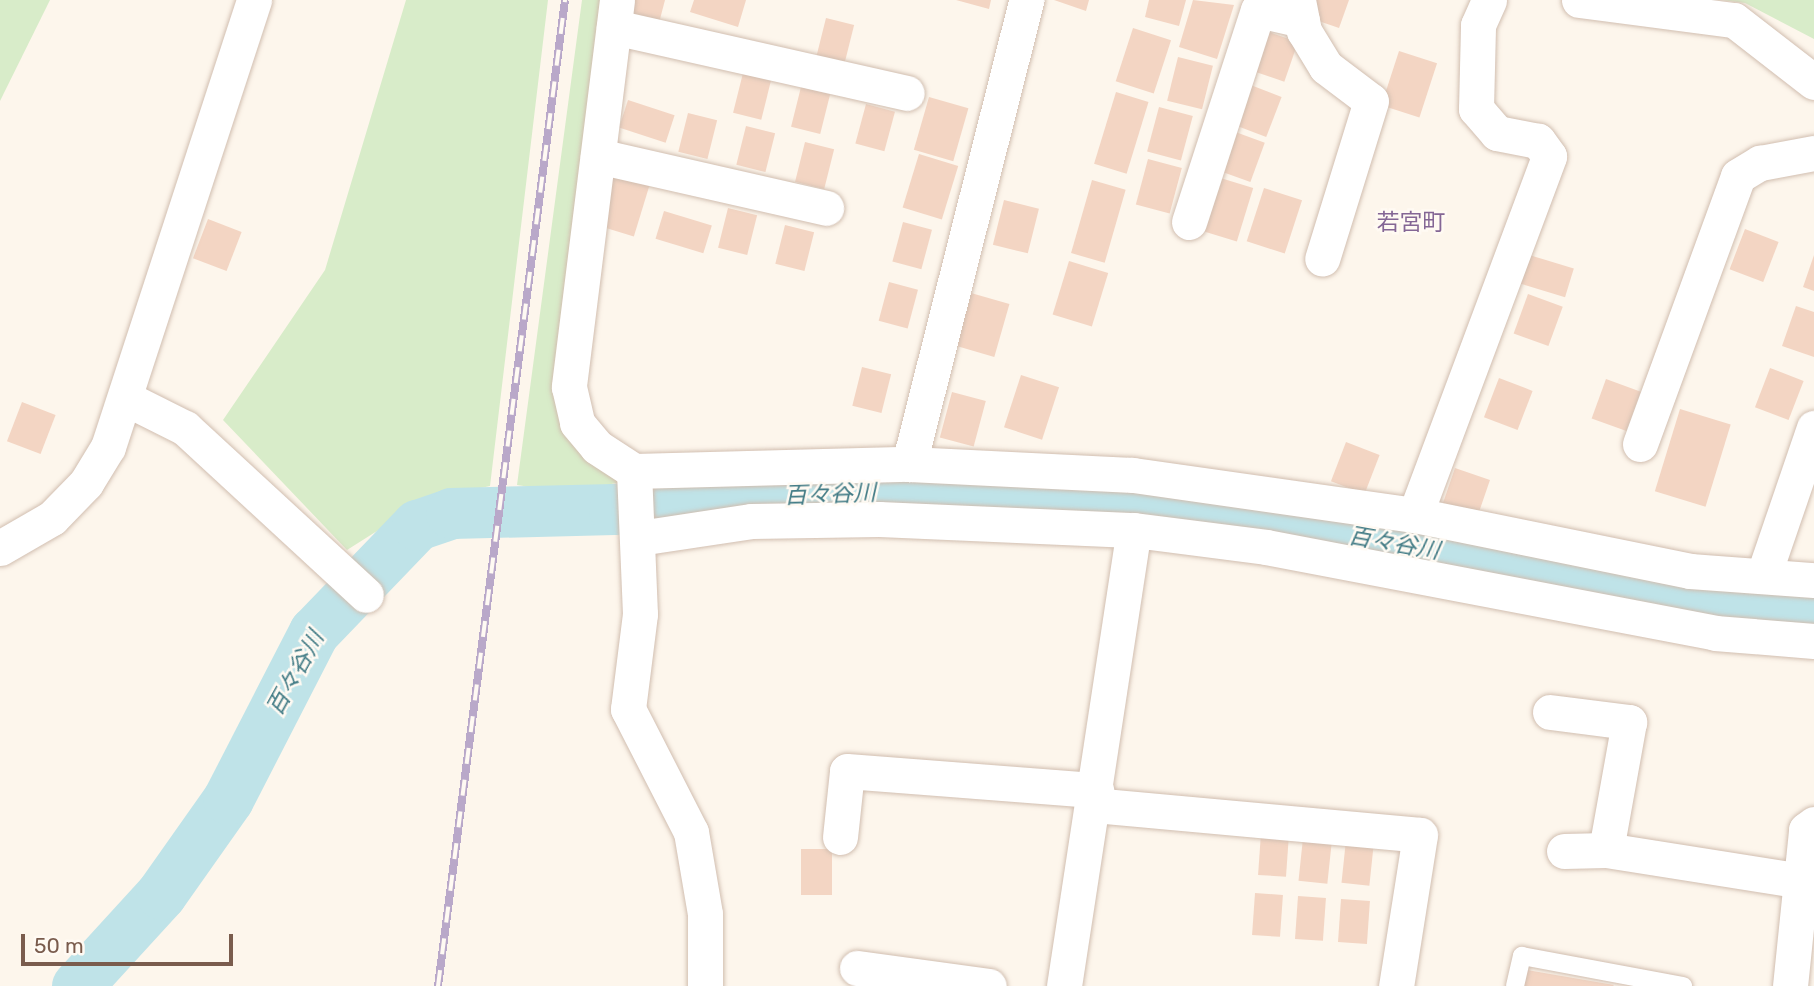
<!DOCTYPE html>
<html>
<head>
<meta charset="utf-8">
<style>
  body { margin:0 }
  #map { position:relative; width:1814px; height:986px; overflow:hidden; background:#fdf6ec; font-family:Rubik,"Noto Sans JP",sans-serif }
  div>[style] { position:absolute }
  .green>* { inset:0; background:#d8ecc9 }
  .river>* { height:51px; margin:-25.5px; padding:0 25.5px; transform-origin:25.5px; border-radius:25.5px; background:#bfe3e8 }
  .building>* { inset:0; background:#f3d5c3; transform-origin:0 0 }
  .roads { filter:drop-shadow(0 0 2px #d1beb0) drop-shadow(0 0 2px #d1beb0) }
  .lane>* { height:18px; margin:-9px; padding:0 9px; transform-origin:9px; border-radius:9px; background:#fff }
  .street>* { height:35px; margin:-17.5px; padding:0 17.5px; transform-origin:17.5px; border-radius:17.5px; background:#fff }
  .rail>* { height:8px; margin-top:-4px; transform-origin:0; background:repeating-linear-gradient(90deg,#fffaf3 0 16px,#b9a8c9 0 32px); box-sizing:border-box; border-block:2px solid #b9a8c9 }
  span { translate:-50% -50%; white-space:nowrap; text-align:center; line-height:1.15; -webkit-text-stroke:5px #fffaf3; paint-order:stroke }
  .neighbourhood-label { font-size:23px; color:#846695 }
  .water-label { font-size:23px; color:#437c86; font-style:italic }
  .scale { position:absolute; left:21px; top:934px; width:212px; height:32px; box-sizing:border-box; border:4px solid #7a5c4d; border-top:0; padding-left:9px; font-size:21px; line-height:24px; white-space:nowrap; color:#7a5c4d; -webkit-text-stroke:5px #fffaf3; paint-order:stroke }
</style>
</head>
<body>
<div id="map">
  <div class="green">
    <i style="clip-path:polygon(0 0,50px 0,0 101px)"></i>
    <i style="clip-path:polygon(406px 0,548px 0,490px 486px,426px 500px,347px 550px,223px 420px,325px 270px)"></i>
    <i style="clip-path:polygon(582px 0,608px 0,561px 378px,626px 480px,576px 494px,517px 485px)"></i>
    <i style="clip-path:polygon(1722px 0,1814px 0,1814px 39px,1745px 3px)"></i>
  </div>
  <div class="river">
    <i style="left:77px;top:986px;width:125px;rotate:-47.6deg"></i>
    <i style="left:161px;top:894px;width:116px;rotate:-54.8deg"></i>
    <i style="left:228px;top:799px;width:188px;rotate:-62.8deg"></i>
    <i style="left:314px;top:632px;width:149px;rotate:-46.1deg"></i>
    <i style="left:417px;top:525px;width:36px;rotate:-19deg"></i>
    <i style="left:451px;top:513px;width:163px;rotate:-1.4deg"></i>
    <i style="left:614px;top:509px;width:224px;rotate:-4.9deg"></i>
    <i style="left:837px;top:490px;width:267px;rotate:2.4deg"></i>
    <i style="left:1104px;top:501px;width:146px;rotate:5.9deg"></i>
    <i style="left:1249px;top:516px;width:502px;rotate:10.33deg"></i>
    <i style="left:1743px;top:606px;width:71px;rotate:4deg"></i>
  </div>
  <div class="building">
    <i style="clip-path:polygon(635px 0,665px 0,659px 23px,631px 16px)"></i>
    <i style="clip-path:polygon(694px 0,746px 0,738px 27px,690px 12px)"></i>
    <i style="clip-path:polygon(956px 0,991px 0,989px 9px)"></i>
    <i style="clip-path:polygon(1054px 0,1089px 0,1086px 11px)"></i>
    <i style="clip-path:polygon(1149px 0,1186px 0,1179px 26px,1145px 17px)"></i>
    <i style="clip-path:polygon(1193px 0,1234px 5px,1217px 59px,1179px 47px)"></i>
    <i style="clip-path:polygon(1310px 0,1349px 0,1339px 28px,1304px 16px)"></i>
    <i style="left:826px;top:18px;width:29px;height:40px;rotate:14deg"></i>
    <i style="left:1133px;top:28px;width:40px;height:56px;rotate:18deg"></i>
    <i style="left:1263px;top:30px;width:37px;height:42px;rotate:19deg"></i>
    <i style="left:1399px;top:51px;width:40px;height:57px;rotate:18deg"></i>
    <i style="left:1178px;top:57px;width:36px;height:45px;rotate:14deg"></i>
    <i style="left:743px;top:73px;width:29px;height:41px;rotate:14deg"></i>
    <i style="left:1248px;top:84px;width:36px;height:43px;rotate:21deg"></i>
    <i style="left:801px;top:87px;width:30px;height:41px;rotate:14deg"></i>
    <i style="left:1116px;top:92px;width:34px;height:75px;rotate:17deg"></i>
    <i style="left:929px;top:97px;width:41px;height:55px;rotate:16deg"></i>
    <i style="left:628px;top:100px;width:49px;height:29px;rotate:18deg"></i>
    <i style="left:866px;top:104px;width:30px;height:41px;rotate:15deg"></i>
    <i style="left:1159px;top:107px;width:35px;height:46px;rotate:15deg"></i>
    <i style="left:688px;top:113px;width:30px;height:40px;rotate:14deg"></i>
    <i style="left:746px;top:126px;width:30px;height:40px;rotate:14deg"></i>
    <i style="left:1230px;top:130px;width:37px;height:42px;rotate:20deg"></i>
    <i style="left:805px;top:142px;width:30px;height:41px;rotate:14deg"></i>
    <i style="left:919px;top:154px;width:41px;height:56px;rotate:17deg"></i>
    <i style="left:1148px;top:159px;width:35px;height:47px;rotate:15deg"></i>
    <i style="left:611px;top:171px;width:41px;height:56px;rotate:17deg"></i>
    <i style="left:1214px;top:176px;width:41px;height:56px;rotate:17deg"></i>
    <i style="left:1092px;top:180px;width:35px;height:76px;rotate:16deg"></i>
    <i style="left:1264px;top:188px;width:40px;height:56px;rotate:18deg"></i>
    <i style="left:1004px;top:200px;width:36px;height:46px;rotate:14deg"></i>
    <i style="left:728px;top:208px;width:30px;height:41px;rotate:14deg"></i>
    <i style="left:664px;top:211px;width:50px;height:29px;rotate:17deg"></i>
    <i style="left:208px;top:219px;width:36px;height:42px;rotate:21deg"></i>
    <i style="left:903px;top:222px;width:30px;height:41px;rotate:15deg"></i>
    <i style="left:785px;top:225px;width:30px;height:40px;rotate:14deg"></i>
    <i style="left:1745px;top:229px;width:36px;height:43px;rotate:21deg"></i>
    <i style="left:1526px;top:254px;width:50px;height:30px;rotate:17deg"></i>
    <i style="clip-path:polygon(1814px 255px,1814px 291px,1803px 287px)"></i>
    <i style="left:1069px;top:261px;width:41px;height:56px;rotate:17deg"></i>
    <i style="left:889px;top:282px;width:30px;height:40px;rotate:15deg"></i>
    <i style="left:971px;top:293px;width:40px;height:55px;rotate:16deg"></i>
    <i style="left:1528px;top:294px;width:37px;height:42px;rotate:20deg"></i>
    <i style="clip-path:polygon(1796px 306px,1814px 312px,1814px 357px,1782px 346px)"></i>
    <i style="left:862px;top:367px;width:30px;height:40px;rotate:14deg"></i>
    <i style="left:1770px;top:368px;width:36px;height:42px;rotate:21deg"></i>
    <i style="left:1021px;top:375px;width:40px;height:55px;rotate:18deg"></i>
    <i style="left:1499px;top:378px;width:36px;height:42px;rotate:21deg"></i>
    <i style="left:1606px;top:379px;width:37px;height:42px;rotate:20deg"></i>
    <i style="left:952px;top:392px;width:35px;height:47px;rotate:15deg"></i>
    <i style="left:22px;top:402px;width:36px;height:42px;rotate:21deg"></i>
    <i style="left:1680px;top:409px;width:53px;height:86px;rotate:17deg"></i>
    <i style="left:1346px;top:442px;width:36px;height:42px;rotate:21deg"></i>
    <i style="left:1455px;top:468px;width:37px;height:41px;rotate:19deg"></i>
    <i style="left:1261px;top:833px;width:28px;height:42px;rotate:4deg"></i>
    <i style="left:1303px;top:838px;width:29px;height:43px;rotate:6deg"></i>
    <i style="left:1346px;top:840px;width:28px;height:43px;rotate:6deg"></i>
    <i style="left:801px;top:849px;width:31px;height:46px"></i>
    <i style="left:1255px;top:893px;width:28px;height:42px;rotate:4deg"></i>
    <i style="left:1298px;top:896px;width:28px;height:43px;rotate:4deg"></i>
    <i style="left:1341px;top:899px;width:29px;height:43px;rotate:4deg"></i>
    <i style="clip-path:polygon(1527px 970px,1614px 985px,1613px 986px,1523px 986px)"></i>
  </div>
  <div class="roads">
    <div class="lane">
      <i style="left:1515px;top:986px;width:31px;rotate:-77deg"></i>
      <i style="left:1522px;top:956px;width:164px;rotate:10.6deg"></i>
    </div>
    <div class="street">
      <i style="left:617px;top:0;width:390px;rotate:97.1deg"></i>
      <i style="left:569px;top:387px;width:37px;rotate:77deg"></i>
      <i style="left:577px;top:423px;width:31px;rotate:50deg"></i>
      <i style="left:597px;top:447px;width:44px;rotate:33deg"></i>
      <i style="left:634px;top:471px;width:275px;rotate:-1.5deg"></i>
      <i style="left:909px;top:464px;width:224px;rotate:2.8deg"></i>
      <i style="left:1133px;top:475px;width:285px;rotate:8.1deg"></i>
      <i style="left:1415px;top:515px;width:281px;rotate:11.5deg"></i>
      <i style="left:1690px;top:571px;width:124px;rotate:4.2deg"></i>
      <i style="left:1298px;top:0;width:32px;rotate:79deg"></i>
      <i style="left:1304px;top:31px;width:42px;rotate:58.6deg"></i>
      <i style="left:1326px;top:67px;width:56px;rotate:37.1deg"></i>
      <i style="left:1371px;top:101px;width:165px;rotate:107.2deg"></i>
      <i style="left:1579px;top:0;width:156px;rotate:7.4deg"></i>
      <i style="left:1734px;top:20px;width:101px;rotate:37.8deg"></i>
      <i style="left:614px;top:27px;width:300px;rotate:12.7deg"></i>
      <i style="left:598px;top:156px;width:234px;rotate:12.8deg"></i>
      <i style="left:1189px;top:222px;width:223px;rotate:-72deg"></i>
      <i style="left:1258px;top:10px;width:45px;rotate:12.8deg"></i>
      <i style="left:125px;top:398px;width:67px;rotate:26.6deg"></i>
      <i style="left:185px;top:428px;width:246px;rotate:42.7deg"></i>
      <i style="left:1640px;top:444px;width:285px;rotate:-69.9deg"></i>
      <i style="left:1738px;top:176px;width:26px;rotate:-31deg"></i>
      <i style="left:1760px;top:163px;width:55px;rotate:-10.5deg"></i>
      <i style="left:909px;top:464px;width:479px;rotate:-75.8deg"></i>
      <i style="left:634px;top:471px;width:143px;rotate:87.6deg"></i>
      <i style="left:640px;top:614px;width:96px;rotate:97.2deg"></i>
      <i style="left:628px;top:709px;width:138px;rotate:62.9deg"></i>
      <i style="left:691px;top:832px;width:83px;rotate:80.3deg"></i>
      <i style="left:705px;top:914px;width:72px;rotate:90deg"></i>
      <i style="left:1415px;top:515px;width:383px;rotate:-69.5deg"></i>
      <i style="left:1549px;top:156px;width:19px;rotate:-126deg"></i>
      <i style="left:1538px;top:141px;width:42px;rotate:-169deg"></i>
      <i style="left:1497px;top:133px;width:32px;rotate:-131deg"></i>
      <i style="left:1476px;top:109px;width:84px;rotate:-88.6deg"></i>
      <i style="left:1478px;top:25px;width:27px;rotate:-66deg"></i>
      <i style="left:639px;top:538px;width:113px;rotate:-8.6deg"></i>
      <i style="left:751px;top:521px;width:128px;rotate:-0.9deg"></i>
      <i style="left:879px;top:519px;width:255px;rotate:2.5deg"></i>
      <i style="left:1134px;top:530px;width:133px;rotate:7.3deg"></i>
      <i style="left:1266px;top:547px;width:457px;rotate:10.8deg"></i>
      <i style="left:1715px;top:633px;width:99px;rotate:4.6deg"></i>
      <i style="left:0;top:548px;width:60px;rotate:-30deg"></i>
      <i style="left:52px;top:518px;width:49px;rotate:-45.8deg"></i>
      <i style="left:86px;top:483px;width:42px;rotate:-58.6deg"></i>
      <i style="left:108px;top:447px;width:470px;rotate:-71.9deg"></i>
      <i style="left:1767px;top:565px;width:145px;rotate:-71.1deg"></i>
      <i style="left:1550px;top:712px;width:80px;rotate:7.2deg"></i>
      <i style="left:1629px;top:722px;width:130px;rotate:100.2deg"></i>
      <i style="left:1093px;top:805px;width:328px;rotate:5.2deg"></i>
      <i style="left:1420px;top:835px;width:153px;rotate:99deg"></i>
      <i style="left:840px;top:837px;width:66px;rotate:-83.9deg"></i>
      <i style="left:847px;top:771px;width:250px;rotate:4.4deg"></i>
      <i style="left:1564px;top:851px;width:42px;rotate:-1.4deg"></i>
      <i style="left:1606px;top:850px;width:197px;rotate:9deg"></i>
      <i style="left:857px;top:968px;width:133px;rotate:7.8deg"></i>
      <i style="left:1064px;top:986px;width:461px;rotate:-81.3deg"></i>
      <i style="left:1790px;top:986px;width:157px;rotate:-84.1deg"></i>
      <i style="left:1806px;top:830px;width:10px;rotate:-37deg"></i>
    </div>
  </div>
  <div class="rail">
    <i style="left:438px;top:986px;width:994px;rotate:-82.66deg"></i>
  </div>
  <div class="neighbourhood-label">
    <span style="left:1411px;top:222px">若宮町</span>
  </div>
  <div class="water-label">
    <span style="left:830px;top:494px;rotate:-2deg">百々谷川</span>
    <span style="left:1394px;top:543px;rotate:10deg">百々谷川</span>
    <span style="left:295px;top:673px;rotate:-61deg">百々谷川</span>
  </div>
  <div class="scale">50 m</div>
</div>
</body>
</html>
